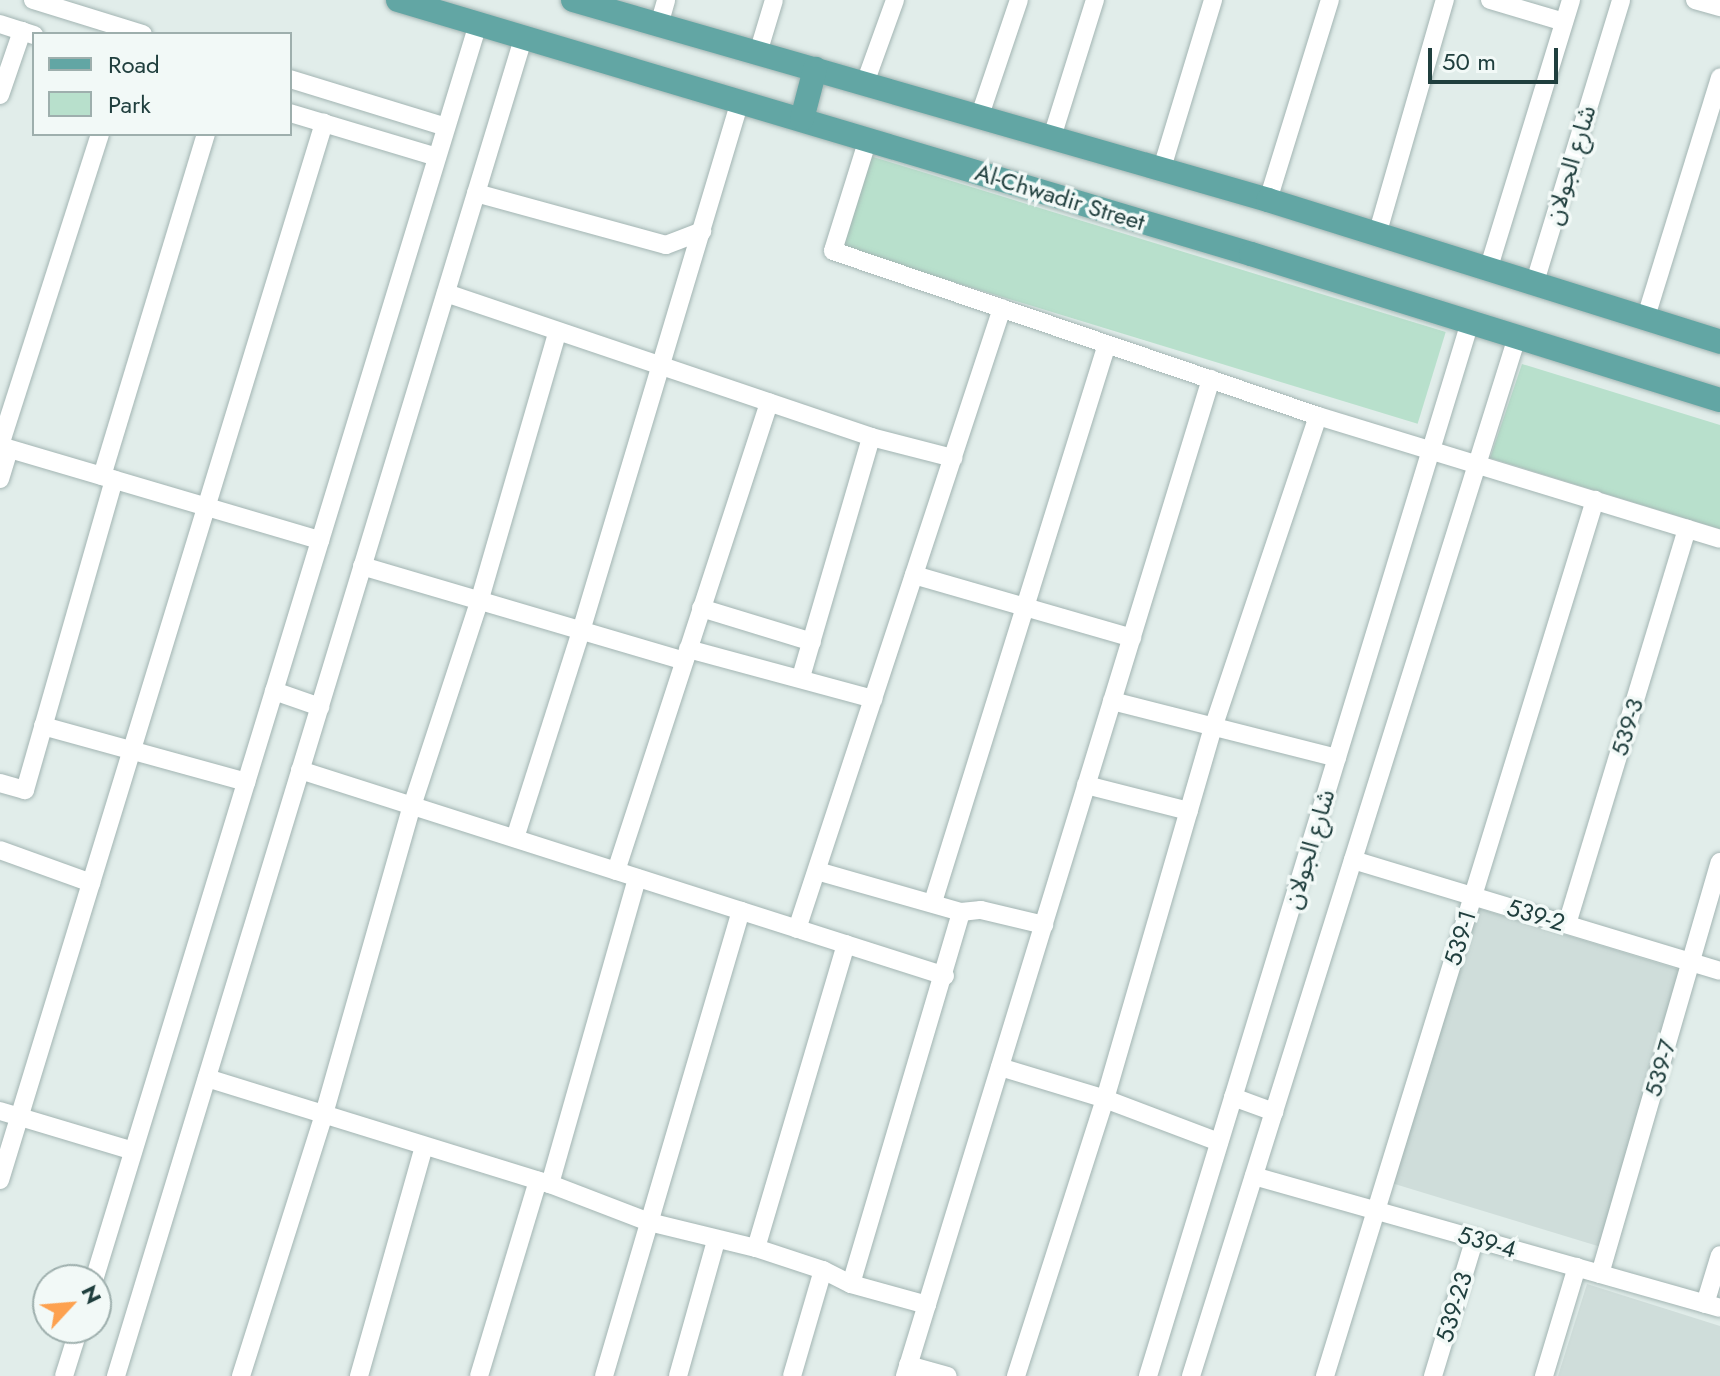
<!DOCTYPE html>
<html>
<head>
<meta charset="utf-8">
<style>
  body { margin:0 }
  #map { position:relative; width:1720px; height:1376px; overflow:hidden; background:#e1edea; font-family:Jost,"Noto Sans Arabic",sans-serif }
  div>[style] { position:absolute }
  .built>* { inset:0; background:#cfddda; transform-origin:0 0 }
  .green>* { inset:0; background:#b8e0cc; transform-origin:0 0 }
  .roads { filter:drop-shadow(0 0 2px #a3b5b3) drop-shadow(0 0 2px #a3b5b3) }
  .minor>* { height:18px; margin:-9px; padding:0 9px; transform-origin:9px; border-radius:9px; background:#fff }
  .major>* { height:24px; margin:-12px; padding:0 12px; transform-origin:12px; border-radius:12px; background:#62a6a4 }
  span { translate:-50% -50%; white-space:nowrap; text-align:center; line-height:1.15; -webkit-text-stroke:7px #f2f9f7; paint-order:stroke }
  .street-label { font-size:24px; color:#203f3e }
  .legend { position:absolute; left:32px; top:32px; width:260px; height:104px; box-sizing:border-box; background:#f2f9f7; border:2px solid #9eafad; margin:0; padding:10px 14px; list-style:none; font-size:24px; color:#203f3e }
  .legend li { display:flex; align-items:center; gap:16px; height:40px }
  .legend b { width:40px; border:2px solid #9eafad }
  .north { position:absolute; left:32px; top:1264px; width:80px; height:80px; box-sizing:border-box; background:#f2f9f7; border:2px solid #9eafad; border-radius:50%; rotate:64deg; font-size:22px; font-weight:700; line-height:32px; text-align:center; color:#203f3e }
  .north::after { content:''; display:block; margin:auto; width:28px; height:36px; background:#fda14f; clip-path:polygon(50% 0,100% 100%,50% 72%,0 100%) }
  .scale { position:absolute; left:1428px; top:48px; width:130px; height:36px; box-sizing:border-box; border:4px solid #203f3e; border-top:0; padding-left:10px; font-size:24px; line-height:28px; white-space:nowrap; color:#203f3e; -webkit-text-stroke:6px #f2f9f7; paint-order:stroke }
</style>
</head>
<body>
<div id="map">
  <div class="built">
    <i style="left:1474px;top:907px;width:220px;height:288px;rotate:17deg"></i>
    <i style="clip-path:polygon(1587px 1284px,1720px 1326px,1720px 1376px,1558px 1376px)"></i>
  </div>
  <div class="green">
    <i style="left:870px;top:156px;width:602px;height:96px;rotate:17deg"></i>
    <i style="clip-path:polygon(1522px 364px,1720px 425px,1720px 529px,1490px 458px)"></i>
  </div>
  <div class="roads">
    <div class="minor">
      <i style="left:33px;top:0;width:115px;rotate:17.2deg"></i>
      <i style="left:1490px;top:0;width:77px;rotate:16.6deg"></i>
      <i style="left:1695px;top:0;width:26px;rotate:16deg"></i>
      <i style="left:0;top:24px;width:36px;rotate:18deg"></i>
      <i style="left:659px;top:25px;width:26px;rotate:-74deg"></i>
      <i style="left:758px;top:53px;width:55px;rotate:-73.2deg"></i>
      <i style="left:290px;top:79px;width:163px;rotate:17.1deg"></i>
      <i style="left:865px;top:83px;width:88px;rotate:-70.1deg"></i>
      <i style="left:0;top:95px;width:68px;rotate:-71deg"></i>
      <i style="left:290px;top:113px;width:153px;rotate:16.7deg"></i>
      <i style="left:980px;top:115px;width:121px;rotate:-71.3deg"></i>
      <i style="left:100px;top:134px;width:328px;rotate:107.8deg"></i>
      <i style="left:0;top:446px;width:334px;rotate:16.4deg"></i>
      <i style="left:1052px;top:137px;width:144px;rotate:-72.6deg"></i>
      <i style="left:868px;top:139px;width:117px;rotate:107.4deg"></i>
      <i style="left:833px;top:251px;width:512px;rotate:18.79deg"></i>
      <i style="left:1318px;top:416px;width:420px;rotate:17deg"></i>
      <i style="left:1162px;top:168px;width:176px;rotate:-73.1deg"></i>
      <i style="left:476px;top:193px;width:197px;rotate:15.3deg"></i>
      <i style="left:666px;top:245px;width:39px;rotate:-21deg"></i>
      <i style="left:1268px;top:200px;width:209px;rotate:-72.8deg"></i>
      <i style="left:1377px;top:235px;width:245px;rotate:-73.9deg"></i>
      <i style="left:1488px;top:270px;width:282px;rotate:-72.9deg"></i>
      <i style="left:1534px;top:285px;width:298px;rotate:-73deg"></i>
      <i style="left:446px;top:293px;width:449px;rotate:18.7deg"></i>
      <i style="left:871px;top:437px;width:85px;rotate:14.4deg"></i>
      <i style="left:1645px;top:320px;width:254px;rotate:-72.8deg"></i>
      <i style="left:102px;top:476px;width:357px;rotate:-73.1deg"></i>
      <i style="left:0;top:479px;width:31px;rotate:-73deg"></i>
      <i style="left:362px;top:566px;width:336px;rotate:16.4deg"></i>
      <i style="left:914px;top:575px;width:227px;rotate:16.1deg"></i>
      <i style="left:701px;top:608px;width:116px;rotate:17deg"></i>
      <i style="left:688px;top:649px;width:192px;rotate:15.1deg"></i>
      <i style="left:801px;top:677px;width:250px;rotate:-73.7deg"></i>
      <i style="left:274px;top:691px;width:49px;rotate:19.2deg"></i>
      <i style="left:1112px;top:701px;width:232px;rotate:14.2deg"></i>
      <i style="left:43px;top:726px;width:211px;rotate:15.4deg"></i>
      <i style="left:300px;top:770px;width:677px;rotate:17.71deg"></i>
      <i style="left:0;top:783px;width:26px;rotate:16deg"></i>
      <i style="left:25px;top:790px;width:323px;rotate:-74deg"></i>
      <i style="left:1086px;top:785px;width:106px;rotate:14.2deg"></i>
      <i style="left:515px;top:838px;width:217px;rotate:-72.3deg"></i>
      <i style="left:581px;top:631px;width:553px;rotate:-73.3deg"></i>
      <i style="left:0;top:850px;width:97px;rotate:19.9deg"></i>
      <i style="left:1353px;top:860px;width:383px;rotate:16.8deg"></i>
      <i style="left:616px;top:871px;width:493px;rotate:-71.9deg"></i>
      <i style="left:817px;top:871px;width:150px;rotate:15.9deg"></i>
      <i style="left:961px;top:912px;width:20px;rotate:-6deg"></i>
      <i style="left:981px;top:910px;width:65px;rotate:13.4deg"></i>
      <i style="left:933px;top:902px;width:584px;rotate:-72.68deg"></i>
      <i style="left:1567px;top:924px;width:413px;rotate:-73.1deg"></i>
      <i style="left:797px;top:929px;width:654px;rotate:-71.73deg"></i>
      <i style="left:1000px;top:1067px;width:110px;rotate:16.9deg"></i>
      <i style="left:1105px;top:1099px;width:122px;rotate:20.7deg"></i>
      <i style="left:207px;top:1078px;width:359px;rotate:17.2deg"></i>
      <i style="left:550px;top:1184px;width:106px;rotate:21deg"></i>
      <i style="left:649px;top:1222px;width:110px;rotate:13.7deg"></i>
      <i style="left:756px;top:1248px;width:71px;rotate:18.2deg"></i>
      <i style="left:823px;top:1270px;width:31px;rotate:27deg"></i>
      <i style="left:851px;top:1284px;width:79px;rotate:15.4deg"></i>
      <i style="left:1233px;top:1097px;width:44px;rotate:20.1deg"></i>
      <i style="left:0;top:1111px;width:139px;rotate:16.7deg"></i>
      <i style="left:1254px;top:1176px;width:484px;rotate:15.8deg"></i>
      <i style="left:0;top:1180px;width:1106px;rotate:-72.96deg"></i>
      <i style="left:550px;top:1184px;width:318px;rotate:-74.1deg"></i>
      <i style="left:756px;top:1248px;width:317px;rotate:-73.5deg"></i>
      <i style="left:1600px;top:1274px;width:429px;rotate:-73.8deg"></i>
      <i style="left:94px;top:1280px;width:1313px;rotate:-73deg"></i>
      <i style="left:851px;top:1284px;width:388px;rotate:-73.5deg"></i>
      <i style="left:1705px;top:1304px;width:51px;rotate:-73deg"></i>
      <i style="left:908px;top:1365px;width:41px;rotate:15.4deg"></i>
      <i style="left:64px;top:1376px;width:50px;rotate:-72.6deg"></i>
      <i style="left:116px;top:1376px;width:1401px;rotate:-73.07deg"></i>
      <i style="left:241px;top:1376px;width:275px;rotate:-72.4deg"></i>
      <i style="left:324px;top:1114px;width:320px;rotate:-74.1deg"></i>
      <i style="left:412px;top:806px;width:215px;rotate:-71.8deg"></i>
      <i style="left:479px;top:602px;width:280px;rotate:-73.8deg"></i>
      <i style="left:359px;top:1376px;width:239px;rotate:-74.2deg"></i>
      <i style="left:479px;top:1376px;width:204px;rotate:-73.2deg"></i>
      <i style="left:604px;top:1376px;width:485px;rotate:-73.6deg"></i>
      <i style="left:678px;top:1376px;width:140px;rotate:-74.3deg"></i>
      <i style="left:792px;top:1376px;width:110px;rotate:-73.7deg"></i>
      <i style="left:905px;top:1376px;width:1043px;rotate:-72.94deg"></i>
      <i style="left:1016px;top:1376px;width:291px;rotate:-72.2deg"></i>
      <i style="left:1105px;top:1099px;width:390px;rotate:-73.8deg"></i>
      <i style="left:1214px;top:725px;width:326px;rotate:-71.4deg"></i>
      <i style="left:1148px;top:1376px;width:1102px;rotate:-73.01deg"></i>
      <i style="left:1191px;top:1376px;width:1089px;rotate:-72.58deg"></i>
      <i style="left:1325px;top:1376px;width:917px;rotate:-72.87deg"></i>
      <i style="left:1433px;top:1376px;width:144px;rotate:-73.1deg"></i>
      <i style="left:1544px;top:1376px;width:114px;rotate:-73.2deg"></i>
    </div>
    <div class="major">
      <i style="left:398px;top:0;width:890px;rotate:16.58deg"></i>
      <i style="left:1251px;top:254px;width:491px;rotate:17.3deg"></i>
      <i style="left:573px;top:0;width:723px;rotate:16.05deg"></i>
      <i style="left:1268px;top:200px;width:474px;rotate:17.4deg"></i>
      <i style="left:802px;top:119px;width:52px;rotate:-75.4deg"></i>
    </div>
  </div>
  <div class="street-label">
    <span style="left:1570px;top:165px;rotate:-73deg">شارع الجولان</span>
    <span style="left:1060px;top:197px;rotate:17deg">Al-Chwadir Street</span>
    <span style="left:1627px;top:727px;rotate:-73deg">539-3</span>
    <span style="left:1309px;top:849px;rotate:-73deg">شارع الجولان</span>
    <span style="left:1536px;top:915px;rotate:17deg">539-2</span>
    <span style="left:1460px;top:938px;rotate:-73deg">539-1</span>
    <span style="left:1660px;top:1068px;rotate:-74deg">539-7</span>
    <span style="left:1487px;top:1242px;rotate:16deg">539-4</span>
    <span style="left:1454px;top:1307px;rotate:-73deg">539-23</span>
  </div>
  <ul class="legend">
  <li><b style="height:10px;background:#62a6a4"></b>Road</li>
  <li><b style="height:22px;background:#b8e0cc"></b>Park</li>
  </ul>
  <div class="north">N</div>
  <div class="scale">50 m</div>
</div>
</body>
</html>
